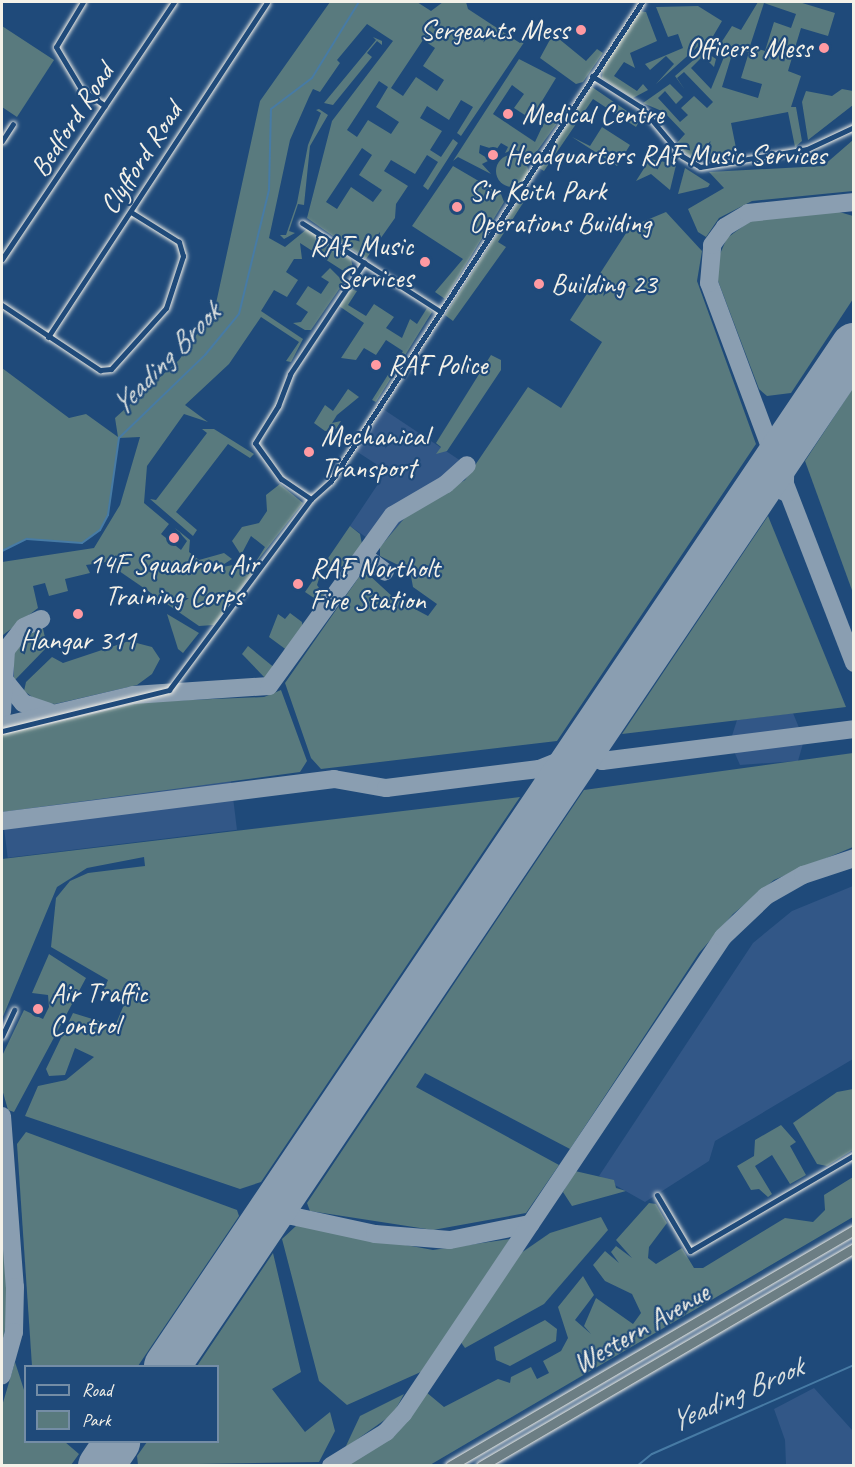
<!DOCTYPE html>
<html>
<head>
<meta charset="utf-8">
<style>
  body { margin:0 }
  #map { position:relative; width:855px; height:1467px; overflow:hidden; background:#1f4a7a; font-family:Caveat,sans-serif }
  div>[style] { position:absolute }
  .built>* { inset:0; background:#325787; transform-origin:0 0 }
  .green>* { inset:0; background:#597a7e }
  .round { border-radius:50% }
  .stream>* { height:2px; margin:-1px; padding:0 1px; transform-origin:1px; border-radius:1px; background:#477ba5 }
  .taxiway>* { height:18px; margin:-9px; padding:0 9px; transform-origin:9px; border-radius:9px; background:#8a9eb1 }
  .runway>* { height:46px; margin:-23px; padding:0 23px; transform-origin:23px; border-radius:23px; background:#8a9eb1 }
  .roads { filter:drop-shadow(0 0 2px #f4f1e8) drop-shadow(0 0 2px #f4f1e8) }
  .street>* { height:5px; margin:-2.5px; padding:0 2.5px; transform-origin:2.5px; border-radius:2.5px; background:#1f4a7a }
  .highway>* { height:9px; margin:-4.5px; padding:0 4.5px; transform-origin:4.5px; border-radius:4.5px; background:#6c7e84 }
  .dots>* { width:16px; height:16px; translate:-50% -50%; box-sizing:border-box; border:3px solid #1f4a7a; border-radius:50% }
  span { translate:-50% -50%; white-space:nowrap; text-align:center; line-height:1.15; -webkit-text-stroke:4.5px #1f4a7a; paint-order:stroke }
  .poi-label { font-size:28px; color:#f4f1e8 }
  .right { translate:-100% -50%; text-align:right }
  .left { translate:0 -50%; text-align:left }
  .street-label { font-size:28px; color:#f4f1e8 }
  .water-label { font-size:30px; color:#dadfde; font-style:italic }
  .frame { position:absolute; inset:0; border:3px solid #f4f1e8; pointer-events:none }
  .legend { position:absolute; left:24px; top:1365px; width:195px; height:78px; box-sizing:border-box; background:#1f4a7a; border:2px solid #748da6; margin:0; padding:8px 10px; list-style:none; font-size:18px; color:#f4f1e8 }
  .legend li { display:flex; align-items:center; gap:12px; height:30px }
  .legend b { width:30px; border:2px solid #748da6 }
</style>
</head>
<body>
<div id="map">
  <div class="built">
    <i style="clip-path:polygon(383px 409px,473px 469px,448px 492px,408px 514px,380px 547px,350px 526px,380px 481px,376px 464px,356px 451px)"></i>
    <i style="clip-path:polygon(793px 713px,804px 740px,798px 761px,740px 765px,730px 742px,737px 720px)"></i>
    <i style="left:231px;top:781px;width:49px;height:231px;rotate:83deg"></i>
    <i style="clip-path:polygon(853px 886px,853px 1059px,715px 1141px,709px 1161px,645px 1202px,599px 1176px,753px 943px,792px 911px)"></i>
    <i style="clip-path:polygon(814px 1388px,853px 1431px,853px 1465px,786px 1465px,785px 1440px,774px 1409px)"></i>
  </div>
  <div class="green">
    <i style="clip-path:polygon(evenodd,330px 2px,417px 2px,431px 11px,443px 2px,466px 2px,468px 9px,520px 43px,527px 38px,461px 136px,457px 133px,473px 107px,461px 100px,449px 120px,427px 106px,420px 118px,442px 131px,430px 150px,441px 157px,453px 139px,458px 143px,428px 190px,423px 186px,438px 162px,427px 155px,415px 174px,391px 160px,384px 171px,408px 186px,396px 204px,395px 218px,366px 259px,307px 218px,332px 121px,393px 41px,367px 24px,337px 60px,340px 63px,320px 92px,313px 89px,309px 97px,290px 140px,269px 238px,285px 247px,307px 229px,351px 259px,353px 268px,345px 272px,300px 243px,302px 259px,294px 259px,286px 272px,298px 280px,287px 297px,274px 290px,261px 311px,303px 339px,291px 362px,286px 361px,299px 342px,261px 317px,229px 364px,185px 405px,208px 422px,184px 414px,147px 466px,144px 503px,169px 524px,161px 534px,181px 550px,187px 541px,175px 528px,190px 540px,189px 552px,199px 560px,224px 553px,232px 559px,218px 568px,238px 564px,252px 573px,214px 625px,199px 626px,106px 562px,86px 565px,90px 573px,65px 579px,68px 591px,49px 596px,45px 583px,33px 586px,38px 608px,3px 635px,2px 562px,94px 548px,120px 505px,140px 437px,119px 438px,108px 515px,100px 530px,82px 543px,27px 539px,2px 551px,2px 368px,69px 418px,86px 414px,118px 437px,115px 418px,179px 360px,215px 308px,260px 101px,330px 2px,423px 40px,435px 48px,423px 66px,444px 80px,437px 91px,416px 77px,403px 96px,391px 88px,423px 40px,330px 2px,379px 81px,388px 87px,376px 107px,399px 122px,391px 134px,368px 120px,357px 137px,347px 130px,379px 81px,330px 2px,362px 148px,372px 155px,359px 175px,382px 190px,373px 202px,351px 187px,337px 209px,326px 202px,362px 148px)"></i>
    <i style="clip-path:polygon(evenodd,758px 2px,799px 2px,835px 13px,828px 36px,801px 28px,788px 71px,801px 76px,791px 107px,796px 107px,802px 141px,795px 147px,788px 112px,731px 123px,738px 158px,691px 158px,676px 144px,685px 134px,664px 112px,643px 103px,670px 84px,683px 97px,676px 104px,665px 91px,658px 98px,680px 122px,688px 115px,681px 108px,694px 96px,707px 108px,713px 102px,684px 72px,677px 78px,685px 90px,675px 76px,704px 51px,716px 59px,714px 67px,703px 56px,691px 68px,711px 89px,724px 57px,703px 42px,656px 84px,674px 64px,666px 56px,650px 70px,645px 64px,683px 48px,678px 34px,668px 37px,656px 7px,698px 6px,722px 21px,712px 38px,721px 43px,732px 26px,741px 30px,758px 2px,764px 3px,796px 14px,791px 28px,774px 22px,765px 51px,750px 46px,764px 3px,758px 2px,734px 48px,749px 52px,741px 78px,762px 84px,758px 98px,722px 87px,734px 48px)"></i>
    <i style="clip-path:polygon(638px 11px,646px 12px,657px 41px,630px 53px,635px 68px,624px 62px,614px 76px,637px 91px,643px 84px,648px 90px,633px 98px,602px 78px,603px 65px)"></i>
    <i style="clip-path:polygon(2px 26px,54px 60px,17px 117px,2px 107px)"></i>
    <i style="clip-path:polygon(553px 34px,586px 61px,597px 49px,603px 53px,583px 82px,576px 84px,540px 58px)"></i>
    <i style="clip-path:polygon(373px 37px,382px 41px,382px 45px,377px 41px,367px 53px,372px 57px,333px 105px,324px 103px,376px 40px)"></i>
    <i style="clip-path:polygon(519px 59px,556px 78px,531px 119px,514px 108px,524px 94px,512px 85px,493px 114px,535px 142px,549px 112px,558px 122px,532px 158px,514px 149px,505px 153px,508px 147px,501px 143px,496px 150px,480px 145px,479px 153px,490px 160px,482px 164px,491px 174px,458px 157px,453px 161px)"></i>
    <i style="clip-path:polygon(592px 87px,640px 120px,636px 127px,593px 99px,544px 171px,539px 168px)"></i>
    <i style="clip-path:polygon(842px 89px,853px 91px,853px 105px,808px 140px,802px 102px,806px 91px,832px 96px)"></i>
    <i style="clip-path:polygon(319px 109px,328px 115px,310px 146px,304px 205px,298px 204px,289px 231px,295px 233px,284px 239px,280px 235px,286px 235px,297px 203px,308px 145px,321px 113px,316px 110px)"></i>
    <i style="clip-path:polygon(602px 127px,630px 145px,617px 166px,572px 137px,590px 146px)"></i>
    <i style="clip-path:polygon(853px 140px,853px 191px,752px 201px,719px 218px,706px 237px,698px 232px,688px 209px,724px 188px,709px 172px,823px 166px)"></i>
    <i style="clip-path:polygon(666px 150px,677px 161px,670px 190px,651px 174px,636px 181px,650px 159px,665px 162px,670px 154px)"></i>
    <i class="round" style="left:496px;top:155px;width:32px;height:32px"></i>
    <i style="clip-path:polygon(453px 166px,501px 194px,504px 202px,445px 299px,435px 292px,463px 259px,412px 226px)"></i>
    <i style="clip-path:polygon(685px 168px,710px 184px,708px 187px,678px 194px)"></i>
    <i style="clip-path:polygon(526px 189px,530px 192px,498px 242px,506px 247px,453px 321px,445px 315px)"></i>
    <i style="clip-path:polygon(836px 211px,853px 216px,853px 299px,791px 393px,767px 396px,759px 389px,715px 273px,719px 256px,727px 238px,753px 219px)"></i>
    <i style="clip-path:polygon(666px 212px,702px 251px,697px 281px,756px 444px,557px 741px,321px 769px,311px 758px,285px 683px,359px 577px,368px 574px,394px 598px,428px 616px,437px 604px,413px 587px,410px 571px,380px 556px,380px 547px,408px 514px,465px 480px,528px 387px,561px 408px,602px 342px,570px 320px,630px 227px)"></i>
    <i style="clip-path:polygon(330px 268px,344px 282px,311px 330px,305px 330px,293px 323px,301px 322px,308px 312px,296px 304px,308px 286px,321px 294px,329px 282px,321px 277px)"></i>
    <i style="clip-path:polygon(351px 289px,357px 291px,348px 305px,366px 316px,374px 304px,394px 317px,386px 328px,402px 338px,410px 319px,417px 324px,427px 308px,432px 312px,376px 402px,372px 400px,403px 351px,386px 340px,376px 355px,364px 348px,356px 360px,341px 358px,364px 323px,339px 306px)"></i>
    <i style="clip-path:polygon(491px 355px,501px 360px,501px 370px,447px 451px,436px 454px,441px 447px,436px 443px)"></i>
    <i style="clip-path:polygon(853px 388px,853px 593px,805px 461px)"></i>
    <i style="clip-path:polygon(348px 389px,359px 397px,337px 415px,332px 423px,341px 421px,336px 429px,325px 431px,314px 423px,325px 405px,333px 411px)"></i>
    <i style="clip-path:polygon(202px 429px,214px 429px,254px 454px,250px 458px,228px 444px,176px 512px,197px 530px,193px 536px,150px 499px,156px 500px,207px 433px)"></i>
    <i style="clip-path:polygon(280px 484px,303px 503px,254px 565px,265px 547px,251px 536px,241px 555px,232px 541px,242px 527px,259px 523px,267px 511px,266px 495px)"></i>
    <i style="clip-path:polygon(768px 516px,846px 707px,622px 734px)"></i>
    <i style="clip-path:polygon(350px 526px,360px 534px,362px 544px,346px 567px,336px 571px,323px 566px,317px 585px,326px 597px,317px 600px,305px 592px)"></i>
    <i style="clip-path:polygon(290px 613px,302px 622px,303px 631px,288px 651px,269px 637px,278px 614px,285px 619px)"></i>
    <i style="clip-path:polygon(167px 614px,199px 633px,183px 653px,178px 649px)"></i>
    <i style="clip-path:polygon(42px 624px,47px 647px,14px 681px,14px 651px,23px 636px)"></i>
    <i style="clip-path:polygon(129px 641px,152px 647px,160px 659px,152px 674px,137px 685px,55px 704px,39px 702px,24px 691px,26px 682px,52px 657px,63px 663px)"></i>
    <i style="clip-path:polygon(248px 646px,276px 669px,271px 675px,265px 678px,242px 654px)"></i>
    <i style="clip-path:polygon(281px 690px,307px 761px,300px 772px,2px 812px,2px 735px,140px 702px,264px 697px)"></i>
    <i style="clip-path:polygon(853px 753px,853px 847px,774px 880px,733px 914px,699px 953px,570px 1149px,425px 1073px,416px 1087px,559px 1165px,526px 1213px,433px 1230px,310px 1211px,307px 1203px,584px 790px)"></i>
    <i style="clip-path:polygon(520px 797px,261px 1182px,240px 1189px,25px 1116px,38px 1086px,66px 1080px,94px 1057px,75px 1048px,65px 1075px,49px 1076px,46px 1069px,73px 1013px,115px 1026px,126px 1000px,104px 989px,108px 980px,51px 947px,56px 898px,70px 881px,88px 873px,145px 866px,144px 857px,87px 868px,57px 887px,2px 1019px,2px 859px)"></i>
    <i style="clip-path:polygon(49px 954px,86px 978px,14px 1112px,8px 1110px,2px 1089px,2px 1056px,24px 1010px,43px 1019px,49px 1007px,48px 995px,32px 993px)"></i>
    <i style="clip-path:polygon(853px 1089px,853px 1150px,827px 1166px,817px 1164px,793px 1123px,837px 1092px)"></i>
    <i style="clip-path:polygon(781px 1125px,796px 1142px,790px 1146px,806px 1175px,790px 1184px,772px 1155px,755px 1166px,772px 1194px,768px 1197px,759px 1189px,751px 1190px,737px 1166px,754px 1156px,755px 1140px)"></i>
    <i style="clip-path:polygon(26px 1132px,237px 1210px,239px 1216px,138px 1366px,32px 1366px,17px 1144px)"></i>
    <i style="clip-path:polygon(575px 1171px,614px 1180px,616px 1188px,626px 1191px,572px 1206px,563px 1192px)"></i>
    <i style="clip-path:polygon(853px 1177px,853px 1217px,430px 1465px,345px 1465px,397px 1433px,426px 1392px,444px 1407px,498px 1379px,510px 1383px,511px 1377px,531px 1367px,537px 1379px,549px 1373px,543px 1361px,561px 1351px,568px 1338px,558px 1307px,583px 1276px,594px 1295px,575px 1320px,591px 1334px,584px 1326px,596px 1298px,633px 1324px,641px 1313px,632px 1294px,605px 1281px,593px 1265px,605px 1251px,619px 1263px,611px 1252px,616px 1246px,632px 1258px,616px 1240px,649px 1203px,656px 1204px,667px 1223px,649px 1247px,648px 1258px,656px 1264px,682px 1248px,694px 1268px,703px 1268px,785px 1218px,813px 1222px,825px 1210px,824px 1195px)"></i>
    <i style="clip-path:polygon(2px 1198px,8px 1314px,2px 1346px)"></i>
    <i style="clip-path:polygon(601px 1217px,608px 1230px,544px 1304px,465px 1348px,460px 1341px,521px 1253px,550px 1233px)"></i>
    <i style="clip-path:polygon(297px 1225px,433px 1250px,510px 1239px,423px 1371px,347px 1405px,319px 1381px,282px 1239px)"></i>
    <i style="clip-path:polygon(273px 1253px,301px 1372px,272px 1389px,305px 1432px,330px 1412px,335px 1431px,319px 1462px,138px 1465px,137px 1456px,147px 1442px,218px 1442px,218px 1366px,197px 1366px)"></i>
    <i style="clip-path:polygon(545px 1320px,557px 1329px,556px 1341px,510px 1366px,496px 1360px,494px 1347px)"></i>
    <i style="clip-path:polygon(15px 1362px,25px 1393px,26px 1442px,65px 1442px,79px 1454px,71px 1465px,2px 1465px,2px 1406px)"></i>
    <i style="clip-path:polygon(404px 1394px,393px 1414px,345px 1448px,360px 1416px)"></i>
  </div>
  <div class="stream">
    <i style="left:2px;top:551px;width:28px;rotate:-26deg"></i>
    <i style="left:27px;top:539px;width:55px;rotate:4.2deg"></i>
    <i style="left:82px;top:543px;width:22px;rotate:-36deg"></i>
    <i style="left:100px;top:530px;width:17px;rotate:-62deg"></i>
    <i style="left:108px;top:515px;width:78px;rotate:-81.9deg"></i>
    <i style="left:119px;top:438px;width:120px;rotate:-44deg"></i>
    <i style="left:205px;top:355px;width:53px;rotate:-50.3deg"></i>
    <i style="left:239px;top:314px;width:128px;rotate:-76.4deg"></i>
    <i style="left:269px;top:190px;width:81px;rotate:-88.6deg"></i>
    <i style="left:271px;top:109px;width:51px;rotate:-37.1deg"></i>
    <i style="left:312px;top:78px;width:89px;rotate:-58.3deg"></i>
    <i style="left:637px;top:1466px;width:19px;rotate:-39deg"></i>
    <i style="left:652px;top:1454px;width:221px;rotate:-23.8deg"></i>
  </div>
  <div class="taxiway">
    <i style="left:802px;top:422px;width:33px;rotate:119deg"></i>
    <i style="left:786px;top:451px;width:33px;rotate:92deg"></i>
    <i style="left:785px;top:484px;width:192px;rotate:68.9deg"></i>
    <i style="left:768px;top:474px;width:22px;rotate:-80deg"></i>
    <i style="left:772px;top:452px;width:180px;rotate:-110.4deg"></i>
    <i style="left:709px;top:283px;width:38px;rotate:-85deg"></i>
    <i style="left:712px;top:245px;width:22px;rotate:-54deg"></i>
    <i style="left:725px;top:227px;width:27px;rotate:-31deg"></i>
    <i style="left:748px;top:213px;width:107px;rotate:-5.9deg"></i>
    <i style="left:749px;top:502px;width:27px;rotate:-39deg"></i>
    <i style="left:770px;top:485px;width:19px;rotate:25deg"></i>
    <i style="left:364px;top:556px;width:26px;rotate:37deg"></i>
    <i style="left:6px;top:682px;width:27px;rotate:51deg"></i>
    <i style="left:23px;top:703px;width:28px;rotate:19deg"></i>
    <i style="left:2px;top:712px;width:62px;rotate:-86.3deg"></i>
    <i style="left:6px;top:650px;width:29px;rotate:-52deg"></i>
    <i style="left:24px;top:627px;width:19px;rotate:-25deg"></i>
    <i style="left:2px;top:726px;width:135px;rotate:-13.3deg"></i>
    <i style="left:133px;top:695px;width:136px;rotate:-3.8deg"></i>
    <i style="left:269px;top:686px;width:211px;rotate:-54.1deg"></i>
    <i style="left:393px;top:515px;width:61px;rotate:-30.3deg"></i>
    <i style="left:446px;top:484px;width:28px;rotate:-42deg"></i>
    <i style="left:589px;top:739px;width:16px;rotate:94deg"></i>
    <i style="left:588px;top:755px;width:15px;rotate:23deg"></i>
    <i style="left:602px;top:761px;width:254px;rotate:-7.2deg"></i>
    <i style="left:560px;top:784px;width:21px;rotate:-51deg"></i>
    <i style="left:573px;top:768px;width:16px;rotate:-18deg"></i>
    <i style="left:2px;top:821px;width:335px;rotate:-7.2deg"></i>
    <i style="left:334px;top:779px;width:53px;rotate:9.8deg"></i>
    <i style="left:386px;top:788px;width:154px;rotate:-7.1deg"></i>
    <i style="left:539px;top:769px;width:32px;rotate:-22deg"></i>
    <i style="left:569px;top:757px;width:39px;rotate:-46deg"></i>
    <i style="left:2px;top:1116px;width:171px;rotate:85.7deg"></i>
    <i style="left:15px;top:1287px;width:45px;rotate:91.3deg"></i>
    <i style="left:14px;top:1332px;width:45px;rotate:105.6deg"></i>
    <i style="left:286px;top:1188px;width:15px;rotate:98deg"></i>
    <i style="left:284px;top:1203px;width:15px;rotate:58deg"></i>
    <i style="left:292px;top:1216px;width:85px;rotate:12.2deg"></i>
    <i style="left:375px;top:1234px;width:75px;rotate:4.6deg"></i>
    <i style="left:450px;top:1240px;width:82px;rotate:-11.3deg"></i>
    <i style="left:114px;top:1466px;width:24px;rotate:-83deg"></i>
    <i style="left:331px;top:1466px;width:65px;rotate:-31.7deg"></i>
    <i style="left:386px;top:1432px;width:25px;rotate:-47deg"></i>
    <i style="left:403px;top:1414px;width:574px;rotate:-56.14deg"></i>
    <i style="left:723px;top:937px;width:59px;rotate:-43.6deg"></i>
    <i style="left:766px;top:896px;width:43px;rotate:-29.6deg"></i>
    <i style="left:803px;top:875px;width:54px;rotate:-18.4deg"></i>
  </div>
  <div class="runway">
    <i style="left:167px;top:1366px;width:1230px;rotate:-56.04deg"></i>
    <i style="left:101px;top:1466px;width:29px;rotate:-56deg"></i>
  </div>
  <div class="roads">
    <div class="street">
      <i style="left:83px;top:2px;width:52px;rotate:121deg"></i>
      <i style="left:56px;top:47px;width:49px;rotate:59.2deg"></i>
      <i style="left:81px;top:89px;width:29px;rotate:35deg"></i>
      <i style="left:592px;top:76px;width:58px;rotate:32.3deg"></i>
      <i style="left:641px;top:107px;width:64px;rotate:50.1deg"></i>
      <i style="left:682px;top:156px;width:21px;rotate:31deg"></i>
      <i style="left:700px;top:167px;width:109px;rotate:-9.5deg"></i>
      <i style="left:807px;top:149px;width:52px;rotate:-25.1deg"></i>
      <i style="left:2px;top:141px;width:20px;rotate:-57deg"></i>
      <i style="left:302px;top:223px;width:165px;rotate:32.6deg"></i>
      <i style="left:2px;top:259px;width:309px;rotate:-56.2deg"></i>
      <i style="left:2px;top:305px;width:118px;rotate:33.6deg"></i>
      <i style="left:100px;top:370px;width:11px;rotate:-5deg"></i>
      <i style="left:111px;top:369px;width:82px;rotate:-48deg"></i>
      <i style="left:166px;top:308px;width:55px;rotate:-71.9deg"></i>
      <i style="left:183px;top:256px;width:15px;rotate:-106deg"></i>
      <i style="left:179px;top:242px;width:57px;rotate:-148deg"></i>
      <i style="left:48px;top:337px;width:400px;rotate:-56.8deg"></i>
      <i style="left:311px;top:499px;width:36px;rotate:-146deg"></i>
      <i style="left:281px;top:479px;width:44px;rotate:-125.8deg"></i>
      <i style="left:255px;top:443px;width:44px;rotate:-58.1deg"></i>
      <i style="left:278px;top:406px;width:34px;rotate:-69deg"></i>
      <i style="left:290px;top:374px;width:134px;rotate:-56.5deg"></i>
      <i style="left:2px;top:731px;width:172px;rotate:-13.8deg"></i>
      <i style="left:169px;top:690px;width:238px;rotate:-53.4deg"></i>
      <i style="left:311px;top:499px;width:27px;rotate:-42deg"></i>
      <i style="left:331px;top:481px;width:571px;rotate:-57.01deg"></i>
      <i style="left:2px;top:1036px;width:29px;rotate:-65deg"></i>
      <i style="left:657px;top:1195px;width:65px;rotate:59.5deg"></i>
      <i style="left:690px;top:1251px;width:190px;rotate:-30.3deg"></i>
    </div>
    <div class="highway">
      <i style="left:450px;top:1466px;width:468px;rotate:-30.3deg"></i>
      <i style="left:481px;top:1466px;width:432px;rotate:-30.3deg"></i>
    </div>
  </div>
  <div class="dots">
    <i style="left:581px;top:30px;background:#ff9aa2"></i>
    <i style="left:824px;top:48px;background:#ff9aa2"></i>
    <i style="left:508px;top:114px;background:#ff9aa2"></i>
    <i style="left:493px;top:155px;background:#ff9aa2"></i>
    <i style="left:457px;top:207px;background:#ff9aa2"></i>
    <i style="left:425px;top:262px;background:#ff9aa2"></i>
    <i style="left:539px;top:284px;background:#ff9aa2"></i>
    <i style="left:376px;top:365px;background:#ff9aa2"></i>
    <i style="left:309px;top:452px;background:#ff9aa2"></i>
    <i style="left:174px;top:538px;background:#ff9aa2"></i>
    <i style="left:298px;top:584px;background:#ff9aa2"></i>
    <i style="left:78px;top:614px;background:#ff9aa2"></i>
    <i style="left:38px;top:1009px;background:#ff9aa2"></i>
  </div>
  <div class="poi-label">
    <span class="right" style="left:569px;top:30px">Sergeants Mess</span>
    <span class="right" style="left:812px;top:48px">Officers Mess</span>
    <span class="left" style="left:522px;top:114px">Medical Centre</span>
    <span class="left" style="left:505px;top:155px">Headquarters RAF Music Services</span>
    <span class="left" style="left:469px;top:207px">Sir Keith Park<br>Operations Building</span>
    <span class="right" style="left:413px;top:262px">RAF Music<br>Services</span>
    <span class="left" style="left:551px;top:284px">Building 23</span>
    <span class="left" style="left:388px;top:365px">RAF Police</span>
    <span class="left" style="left:321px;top:452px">Mechanical<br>Transport</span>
    <span style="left:174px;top:580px">14F Squadron Air<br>Training Corps</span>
    <span class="left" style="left:310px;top:584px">RAF Northolt<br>Fire Station</span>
    <span style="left:78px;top:640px">Hangar 311</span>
    <span class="left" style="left:50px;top:1009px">Air Traffic<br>Control</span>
  </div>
  <div class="street-label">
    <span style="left:72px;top:120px;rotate:-57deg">Bedford Road</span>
    <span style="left:141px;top:158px;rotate:-57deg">Clyfford Road</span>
    <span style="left:641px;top:1328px;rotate:-30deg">Western Avenue</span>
  </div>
  <div class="water-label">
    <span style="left:165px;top:359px;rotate:-46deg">Yeading Brook</span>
    <span style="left:736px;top:1394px;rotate:-24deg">Yeading Brook</span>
  </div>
  <div class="frame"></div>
  <ul class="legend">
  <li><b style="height:8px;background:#1f4a7a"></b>Road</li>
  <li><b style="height:16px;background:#597a7e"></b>Park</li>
  </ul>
</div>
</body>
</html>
